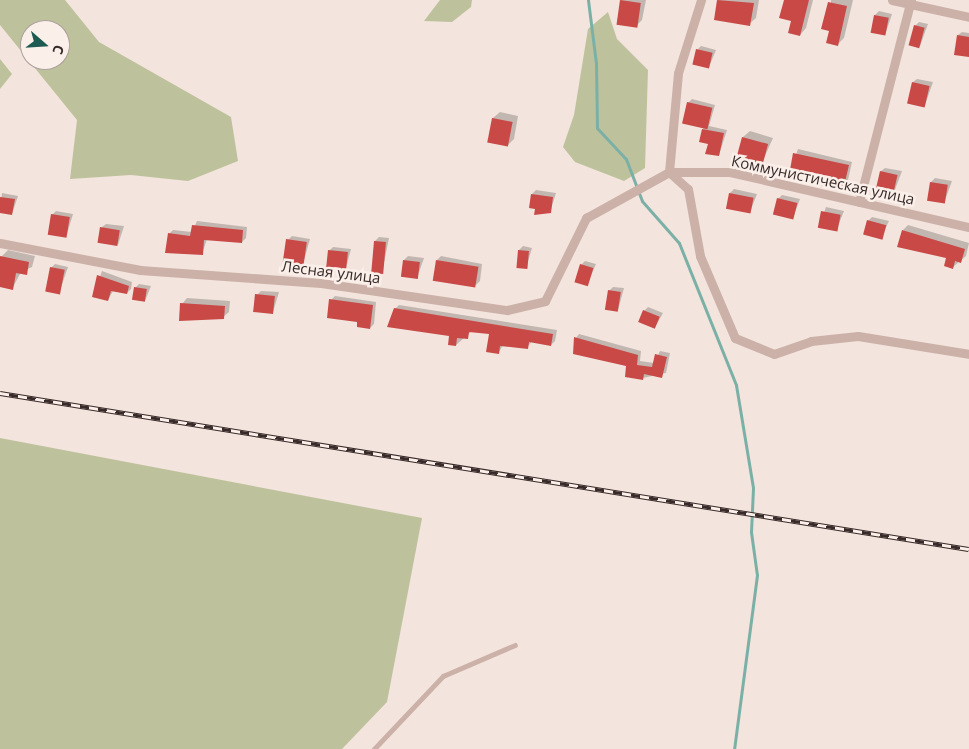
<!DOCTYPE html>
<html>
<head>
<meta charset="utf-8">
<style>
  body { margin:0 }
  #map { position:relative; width:969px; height:749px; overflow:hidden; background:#f3e4dd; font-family:"Open Sans",sans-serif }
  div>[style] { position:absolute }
  .green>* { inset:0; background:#bec29c }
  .shadow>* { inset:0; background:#0003 }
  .stream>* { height:3px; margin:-1.5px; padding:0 1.5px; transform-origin:1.5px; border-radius:1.5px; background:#7bb0a7 }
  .building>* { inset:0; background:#c84946; transform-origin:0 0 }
  .lane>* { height:4.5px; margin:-2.25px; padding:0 2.25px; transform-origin:2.25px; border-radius:2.25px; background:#cbb1a8 }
  .street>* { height:9px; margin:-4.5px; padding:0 4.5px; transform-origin:4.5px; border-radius:4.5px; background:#cbb1a8 }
  .rail>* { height:5px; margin-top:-2.5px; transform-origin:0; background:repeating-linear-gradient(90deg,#faefe9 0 9px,#382a29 0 18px); box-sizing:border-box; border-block:1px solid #382a29 }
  span { translate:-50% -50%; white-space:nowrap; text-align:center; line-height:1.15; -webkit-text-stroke:5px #faefe9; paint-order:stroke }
  .street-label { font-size:15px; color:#382a29 }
  .north { position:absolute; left:20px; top:20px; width:50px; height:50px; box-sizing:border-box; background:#faefe9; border:1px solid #aca09c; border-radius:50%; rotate:109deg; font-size:14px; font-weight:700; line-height:20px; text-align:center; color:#382a29 }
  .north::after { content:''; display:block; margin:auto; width:18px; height:22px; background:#1d5a51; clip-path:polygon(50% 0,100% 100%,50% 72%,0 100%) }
</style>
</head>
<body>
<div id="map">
  <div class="green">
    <i style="clip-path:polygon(evenodd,0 0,65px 0,99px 42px,231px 117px,238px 161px,188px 181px,131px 175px,70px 179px,77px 120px,0 25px,0 0,30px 30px,60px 30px,60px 60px,30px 60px,30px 30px)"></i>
    <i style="clip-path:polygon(440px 0,472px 0,471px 7px,452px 22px,424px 21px)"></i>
    <i style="clip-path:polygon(608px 12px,617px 39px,648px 70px,645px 168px,624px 181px,575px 162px,563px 147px,574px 115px,588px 29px)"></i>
    <i style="clip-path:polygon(0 59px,12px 74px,0 89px)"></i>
    <i style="clip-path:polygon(0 438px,422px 518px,387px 702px,342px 749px,0 749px)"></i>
  </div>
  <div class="shadow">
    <i style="clip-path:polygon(621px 0,646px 0,642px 20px,636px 26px,617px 23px)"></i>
    <i style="clip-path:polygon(719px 0,759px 0,756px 18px,749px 24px,715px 19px)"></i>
    <i style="clip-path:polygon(785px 0,813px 0,806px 28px,800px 35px)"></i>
    <i style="clip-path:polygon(831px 0,853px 0,844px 38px,838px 44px,830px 30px)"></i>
    <i style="clip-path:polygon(879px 11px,892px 14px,885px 35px,875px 15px)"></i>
    <i style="clip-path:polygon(919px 22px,928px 24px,920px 46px,915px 26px)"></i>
    <i style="clip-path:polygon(962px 32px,969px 33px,969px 56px,958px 35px)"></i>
    <i style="clip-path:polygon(701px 46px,716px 50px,709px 67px,697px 50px)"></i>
    <i style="clip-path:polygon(917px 79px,933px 82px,925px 105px,913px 82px)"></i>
    <i style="clip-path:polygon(692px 99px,715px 105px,709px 126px,727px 130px,719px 155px,688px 103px)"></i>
    <i style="clip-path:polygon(500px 112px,518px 116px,514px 139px,508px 145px,489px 142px,493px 118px)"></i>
    <i style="clip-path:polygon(750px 131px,773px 138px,761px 165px,743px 137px)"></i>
    <i style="clip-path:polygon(798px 149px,852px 162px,848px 180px,844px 184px,791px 169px)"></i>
    <i style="clip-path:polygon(885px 168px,902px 171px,893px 195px,881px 171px)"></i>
    <i style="clip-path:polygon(935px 178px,952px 181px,944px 203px,931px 182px)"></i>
    <i style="clip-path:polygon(734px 189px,757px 194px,750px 212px,730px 193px)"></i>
    <i style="clip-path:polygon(536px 190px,556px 193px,550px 212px,532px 194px)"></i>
    <i style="clip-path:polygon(2px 193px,18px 196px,12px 214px,0 212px)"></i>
    <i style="clip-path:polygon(782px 195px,800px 199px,793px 218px,778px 199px)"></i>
    <i style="clip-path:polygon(826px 207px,844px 211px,836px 231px,819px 227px)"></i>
    <i style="clip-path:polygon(56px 211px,73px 214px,66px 237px,52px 215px)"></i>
    <i style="clip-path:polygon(872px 217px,889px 221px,881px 238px,868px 221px)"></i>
    <i style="clip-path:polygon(197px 221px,247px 227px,246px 238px,242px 242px,207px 239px,202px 254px,169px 234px,173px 230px,192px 232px)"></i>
    <i style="clip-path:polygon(106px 224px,124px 226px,118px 245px,102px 227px)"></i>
    <i style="clip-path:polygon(908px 225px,969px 243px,966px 256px,953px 267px,947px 258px,903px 230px)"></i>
    <i style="clip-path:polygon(292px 236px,310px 239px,303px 264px,288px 240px)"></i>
    <i style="clip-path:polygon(379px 237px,389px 238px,382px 273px,375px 241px)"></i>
    <i style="clip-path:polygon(523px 246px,532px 248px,526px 268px,519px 250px)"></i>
    <i style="clip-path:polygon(333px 247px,351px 249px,346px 268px,329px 251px)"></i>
    <i style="clip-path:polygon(8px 250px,35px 256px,32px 267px,21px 272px,12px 289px,0 275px,1px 257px)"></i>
    <i style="clip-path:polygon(408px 256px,424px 258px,417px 278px,404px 260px)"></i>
    <i style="clip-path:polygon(441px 256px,482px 264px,480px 281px,476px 285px,437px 260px)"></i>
    <i style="clip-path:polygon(585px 261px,596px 264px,587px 285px,581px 265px)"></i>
    <i style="clip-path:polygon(55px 264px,68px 267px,59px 293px,51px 268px)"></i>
    <i style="clip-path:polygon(102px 271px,132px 282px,131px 289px,127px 293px,113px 291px,108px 300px,93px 297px)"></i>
    <i style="clip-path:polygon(139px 284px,151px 286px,145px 301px,135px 288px)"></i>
    <i style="clip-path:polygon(613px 287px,624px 288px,618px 310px,609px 291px)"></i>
    <i style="clip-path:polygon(261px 291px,279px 292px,273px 312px,257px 295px)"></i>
    <i style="clip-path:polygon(335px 296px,376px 302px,374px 324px,370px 328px,359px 321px,331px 300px)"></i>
    <i style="clip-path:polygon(187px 298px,230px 301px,229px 312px,223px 317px,182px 304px)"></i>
    <i style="clip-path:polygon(399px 305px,557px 330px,555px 341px,551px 345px,532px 341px,527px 348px,503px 345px,499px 352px,490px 333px,472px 331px,456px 345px,451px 335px,395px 309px)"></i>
    <i style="clip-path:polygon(648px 307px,663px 313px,655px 327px,644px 311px)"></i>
    <i style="clip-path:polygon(579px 334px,641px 351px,640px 361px,654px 363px,660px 351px,670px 353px,666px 373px,643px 378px,627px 365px,576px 338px)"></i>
  </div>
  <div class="stream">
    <i style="left:588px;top:0;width:64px;rotate:82.8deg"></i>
    <i style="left:596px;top:63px;width:65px;rotate:89.1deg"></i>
    <i style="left:597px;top:128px;width:42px;rotate:46.9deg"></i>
    <i style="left:626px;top:159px;width:45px;rotate:69.1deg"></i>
    <i style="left:642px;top:201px;width:56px;rotate:48.6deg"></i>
    <i style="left:679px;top:243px;width:153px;rotate:68.1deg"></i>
    <i style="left:736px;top:385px;width:104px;rotate:80.6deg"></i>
    <i style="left:753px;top:488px;width:44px;rotate:92.6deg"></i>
    <i style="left:751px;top:532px;width:43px;rotate:82.1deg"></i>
    <i style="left:757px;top:575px;width:176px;rotate:97.5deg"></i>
  </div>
  <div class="building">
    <i style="left:620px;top:0;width:21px;height:25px;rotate:8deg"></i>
    <i style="clip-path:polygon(717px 0,754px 3px,750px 26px,714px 20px)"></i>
    <i style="clip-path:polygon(784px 0,809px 0,800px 36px,788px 33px,791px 21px,779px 18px)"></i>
    <i style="clip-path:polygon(828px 2px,847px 6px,838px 46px,826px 43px,829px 31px,821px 29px)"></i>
    <i style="left:874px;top:15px;width:15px;height:18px;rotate:11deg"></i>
    <i style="left:914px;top:25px;width:11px;height:21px;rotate:15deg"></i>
    <i style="clip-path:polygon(957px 35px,969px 37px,969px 57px,954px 55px)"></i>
    <i style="left:696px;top:49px;width:17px;height:16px;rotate:13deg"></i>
    <i style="left:912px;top:82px;width:18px;height:22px;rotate:13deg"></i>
    <i style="left:687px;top:102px;width:26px;height:22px;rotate:13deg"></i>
    <i style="left:492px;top:118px;width:21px;height:25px;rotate:11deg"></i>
    <i style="clip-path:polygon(702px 129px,724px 133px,719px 156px,705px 154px,708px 144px,699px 142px)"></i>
    <i style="left:742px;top:137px;width:27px;height:22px;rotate:15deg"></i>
    <i style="clip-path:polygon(793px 153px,849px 165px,844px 186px,790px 170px)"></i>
    <i style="left:880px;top:171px;width:18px;height:22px;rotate:13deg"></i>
    <i style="left:930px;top:182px;width:18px;height:19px;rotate:9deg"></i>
    <i style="left:729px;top:193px;width:25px;height:16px;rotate:11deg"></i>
    <i style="clip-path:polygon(531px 194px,553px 197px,551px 213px,534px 215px,535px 209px,529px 208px)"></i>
    <i style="clip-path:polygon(0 197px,15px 199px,12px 215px,0 213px)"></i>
    <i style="left:777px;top:198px;width:21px;height:17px;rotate:14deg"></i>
    <i style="left:821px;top:211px;width:20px;height:17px;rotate:11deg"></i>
    <i style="left:51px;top:214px;width:19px;height:21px;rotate:9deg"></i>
    <i style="left:867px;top:220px;width:20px;height:15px;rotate:15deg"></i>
    <i style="clip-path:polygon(192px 225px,243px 230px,242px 243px,204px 240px,203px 255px,165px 253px,168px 233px,190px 236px)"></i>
    <i style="left:100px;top:227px;width:20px;height:16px;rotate:9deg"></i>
    <i style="clip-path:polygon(902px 230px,965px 249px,961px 263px,955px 261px,953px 269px,944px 266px,946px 258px,897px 247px)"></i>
    <i style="left:286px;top:239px;width:21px;height:23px;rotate:8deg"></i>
    <i style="left:374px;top:241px;width:12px;height:32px;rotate:5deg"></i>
    <i style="left:328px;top:250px;width:20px;height:17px;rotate:6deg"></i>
    <i style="left:518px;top:250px;width:11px;height:18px;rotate:5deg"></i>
    <i style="clip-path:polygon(0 256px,29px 262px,27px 275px,16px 273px,13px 290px,0 287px)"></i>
    <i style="left:403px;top:260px;width:17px;height:17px;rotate:7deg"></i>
    <i style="left:436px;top:260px;width:43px;height:21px;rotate:9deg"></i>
    <i style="left:580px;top:264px;width:14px;height:19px;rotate:17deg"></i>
    <i style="left:50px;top:267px;width:15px;height:25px;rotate:11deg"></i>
    <i style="clip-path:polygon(97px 275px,129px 286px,127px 294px,111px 291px,108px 301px,92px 297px)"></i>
    <i style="left:134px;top:287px;width:13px;height:13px;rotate:9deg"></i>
    <i style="left:608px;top:290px;width:13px;height:20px;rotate:9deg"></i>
    <i style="left:255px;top:294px;width:20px;height:18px;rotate:6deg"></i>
    <i style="clip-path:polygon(329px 299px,373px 305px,370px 329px,357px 327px,357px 322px,327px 318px)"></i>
    <i style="clip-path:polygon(180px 303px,225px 306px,224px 319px,179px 321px)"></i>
    <i style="clip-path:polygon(394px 308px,553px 334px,551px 346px,529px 342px,528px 349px,500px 346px,499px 354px,486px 352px,489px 334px,469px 332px,468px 339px,457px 338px,456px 346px,448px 345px,449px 336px,387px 327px)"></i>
    <i style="left:643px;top:310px;width:18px;height:13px;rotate:22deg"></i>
    <i style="clip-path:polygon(574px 337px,638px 355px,637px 365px,652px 367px,655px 354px,667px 357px,662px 378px,644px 374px,643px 380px,625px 377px,626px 366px,573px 354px)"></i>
  </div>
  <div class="lane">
    <i style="left:374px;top:749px;width:100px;rotate:-46.6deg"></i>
    <i style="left:443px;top:676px;width:78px;rotate:-23.3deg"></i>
  </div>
  <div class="street">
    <i style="left:892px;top:0;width:79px;rotate:12.4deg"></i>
    <i style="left:669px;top:172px;width:25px;rotate:42deg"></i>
    <i style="left:688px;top:189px;width:68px;rotate:79.8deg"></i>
    <i style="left:700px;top:256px;width:89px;rotate:66.9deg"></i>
    <i style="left:735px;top:338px;width:42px;rotate:22.3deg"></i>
    <i style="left:774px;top:354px;width:39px;rotate:-19deg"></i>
    <i style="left:811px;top:341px;width:47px;rotate:-6.1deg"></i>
    <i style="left:858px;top:336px;width:112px;rotate:9.2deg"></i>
    <i style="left:669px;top:172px;width:99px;rotate:-84.8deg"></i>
    <i style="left:678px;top:73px;width:77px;rotate:-72.5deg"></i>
    <i style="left:859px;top:202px;width:209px;rotate:-75.6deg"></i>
    <i style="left:0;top:243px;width:143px;rotate:10.9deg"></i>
    <i style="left:140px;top:270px;width:181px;rotate:4.1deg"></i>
    <i style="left:321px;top:283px;width:188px;rotate:8.3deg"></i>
    <i style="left:507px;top:310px;width:39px;rotate:-13deg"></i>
    <i style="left:545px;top:301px;width:93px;rotate:-63.7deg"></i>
    <i style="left:586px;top:218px;width:95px;rotate:-29deg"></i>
    <i style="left:669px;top:172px;width:61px"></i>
    <i style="left:730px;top:172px;width:245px;rotate:13deg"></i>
  </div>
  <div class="rail">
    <i style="left:0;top:393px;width:981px;rotate:9.15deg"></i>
  </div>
  <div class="street-label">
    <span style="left:823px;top:180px;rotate:12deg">Коммунистическая улица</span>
    <span style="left:331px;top:272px;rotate:7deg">Лесная улица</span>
  </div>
  <div class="north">С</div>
</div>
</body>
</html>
